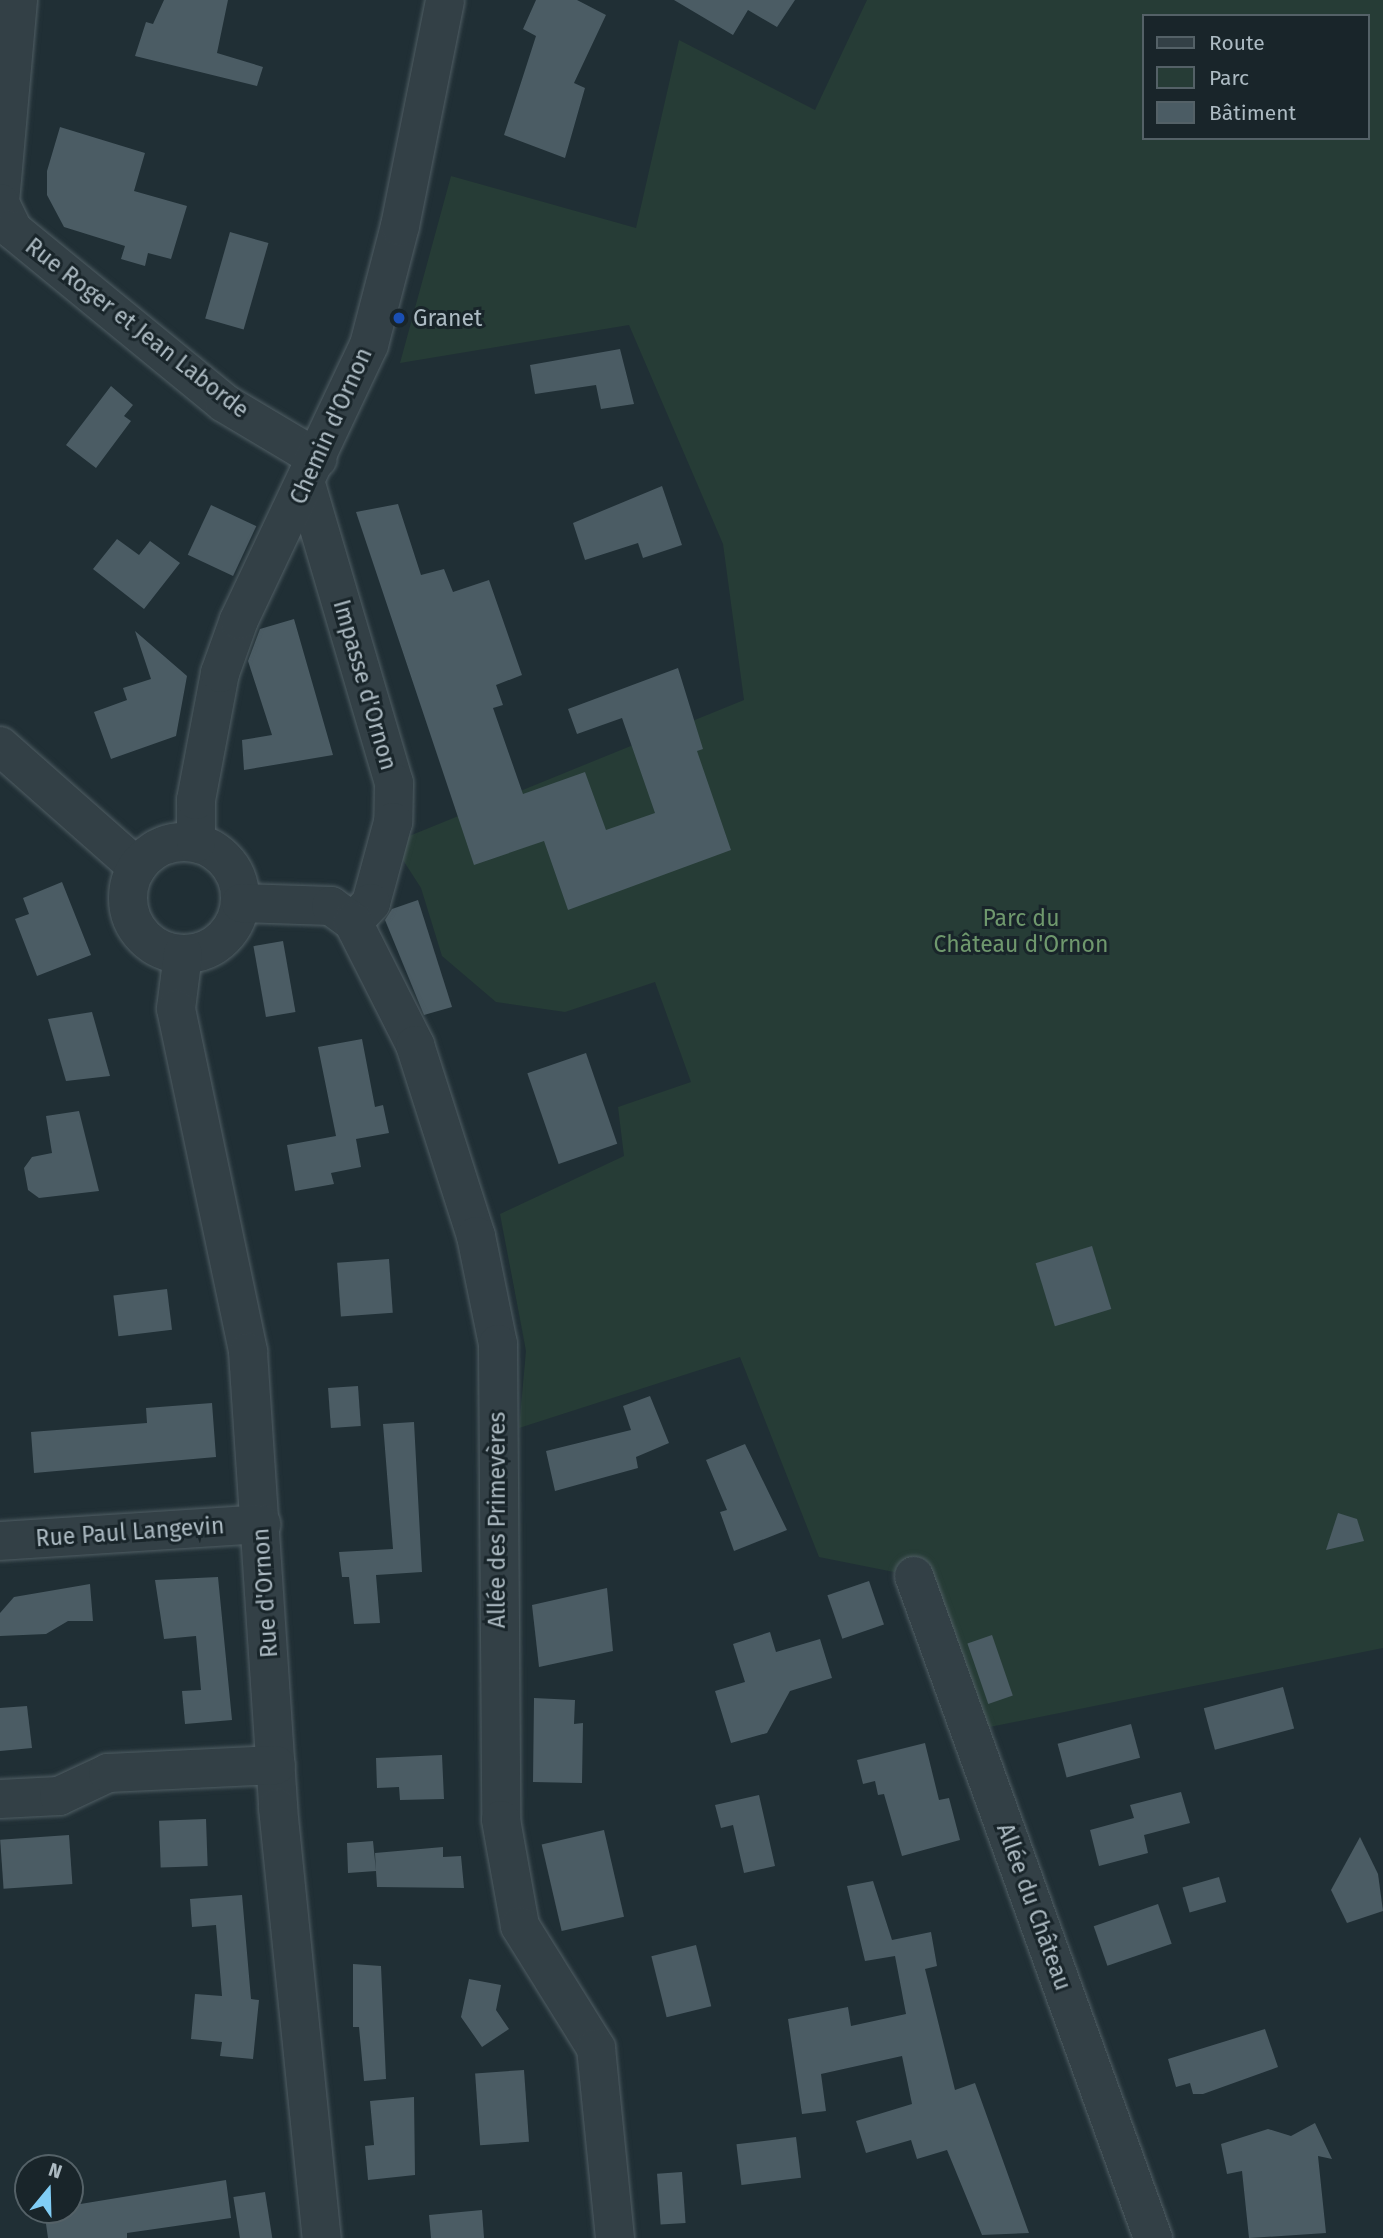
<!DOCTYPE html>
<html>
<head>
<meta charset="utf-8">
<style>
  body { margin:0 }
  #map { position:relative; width:1383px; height:2238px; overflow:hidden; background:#202f35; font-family:"Fira Sans",sans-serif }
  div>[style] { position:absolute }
  .green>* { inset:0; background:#263c36 }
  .building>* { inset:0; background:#4b5c64; transform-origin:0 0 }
  .roads { filter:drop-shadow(0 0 2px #505e64) drop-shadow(0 0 2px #505e64) }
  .minor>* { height:38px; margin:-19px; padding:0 19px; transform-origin:19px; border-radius:19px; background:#334046 }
  .minor>.ring { margin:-19px; padding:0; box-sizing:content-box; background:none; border:38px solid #334046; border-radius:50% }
  .dots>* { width:19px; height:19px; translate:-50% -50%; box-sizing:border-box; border:4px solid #19252a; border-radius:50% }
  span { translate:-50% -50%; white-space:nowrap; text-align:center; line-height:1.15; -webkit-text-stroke:6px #19252a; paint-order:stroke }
  .poi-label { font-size:23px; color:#adbbc3 }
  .left { translate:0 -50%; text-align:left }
  .street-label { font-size:23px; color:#adbbc3 }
  .park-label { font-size:23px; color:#6f986d }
  .legend { position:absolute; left:1142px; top:14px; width:228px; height:126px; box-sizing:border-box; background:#19252a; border:2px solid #546167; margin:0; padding:9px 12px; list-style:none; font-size:21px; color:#adbbc3 }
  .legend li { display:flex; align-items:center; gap:14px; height:35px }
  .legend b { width:35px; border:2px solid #546167 }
  .north { position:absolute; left:14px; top:2154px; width:70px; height:70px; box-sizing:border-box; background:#19252a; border:2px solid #546167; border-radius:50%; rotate:19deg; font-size:19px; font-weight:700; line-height:28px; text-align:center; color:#adbbc3 }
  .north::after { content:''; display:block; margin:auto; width:24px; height:32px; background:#80cdf5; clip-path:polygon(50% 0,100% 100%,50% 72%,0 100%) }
</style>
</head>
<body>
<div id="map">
  <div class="green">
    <i style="clip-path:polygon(evenodd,867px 0,1383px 0,1383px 1648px,970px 1731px,914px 1576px,819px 1557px,740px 1357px,519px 1428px,526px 1351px,500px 1214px,624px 1156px,618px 1107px,691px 1082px,655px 982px,565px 1012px,496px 1002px,442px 956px,421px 888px,392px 843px,744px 700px,723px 544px,629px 325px,400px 363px,451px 176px,636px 228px,679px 40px,815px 110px,867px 0,1143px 16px,1367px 16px,1367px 138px,1143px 138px,1143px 16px)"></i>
  </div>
  <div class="building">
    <i style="clip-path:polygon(164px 0,228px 0,217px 53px,263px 67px,257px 86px,135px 56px,146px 22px,153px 24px)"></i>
    <i style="clip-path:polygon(536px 0,577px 0,606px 15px,574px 83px,585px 88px,565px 158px,504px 135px,536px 36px,523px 29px)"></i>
    <i style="clip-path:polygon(674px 0,795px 0,777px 27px,748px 10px,733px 35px)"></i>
    <i style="clip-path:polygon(60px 127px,145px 153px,134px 191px,187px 206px,171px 259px,148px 253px,145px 266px,121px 259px,125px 246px,64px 227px,47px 195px,47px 171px)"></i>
    <i style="left:230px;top:232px;width:40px;height:90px;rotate:16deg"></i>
    <i style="clip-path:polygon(620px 349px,634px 404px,601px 409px,596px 385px,535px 394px,530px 365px)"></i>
    <i style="clip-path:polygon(111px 386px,133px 405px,124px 416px,131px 421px,96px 468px,66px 445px)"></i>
    <i style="clip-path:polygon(662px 486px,682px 545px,643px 558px,638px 543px,585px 560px,573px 523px)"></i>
    <i style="clip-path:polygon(398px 504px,421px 575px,444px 569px,453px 592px,489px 580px,522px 675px,496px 685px,503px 705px,493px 708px,523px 794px,585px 772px,606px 830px,655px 813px,622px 718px,577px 734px,568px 709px,678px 668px,703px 749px,697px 751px,731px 850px,568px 910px,544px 841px,474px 865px,356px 512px)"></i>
    <i style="left:211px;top:505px;width:50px;height:55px;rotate:25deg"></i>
    <i style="clip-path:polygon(117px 539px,139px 555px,150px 541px,180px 563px,144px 609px,93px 569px)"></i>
    <i style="clip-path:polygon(294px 619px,333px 755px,244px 770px,242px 740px,272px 735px,248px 661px,260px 629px)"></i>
    <i style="clip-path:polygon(135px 631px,187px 676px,176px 736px,111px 759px,94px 712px,127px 700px,123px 688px,151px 679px)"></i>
    <i style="clip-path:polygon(62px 882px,91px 955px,37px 976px,15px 919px,29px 914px,23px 898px)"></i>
    <i style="clip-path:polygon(418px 900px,452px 1007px,424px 1015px,385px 920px,392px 909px)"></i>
    <i style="left:283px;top:941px;width:72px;height:30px;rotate:80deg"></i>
    <i style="clip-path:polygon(92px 1012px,110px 1076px,66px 1081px,48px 1019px)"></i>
    <i style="clip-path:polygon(362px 1039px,375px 1107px,383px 1105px,389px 1133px,356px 1139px,361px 1167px,331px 1173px,334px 1184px,295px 1191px,287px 1145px,336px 1136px,318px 1047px)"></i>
    <i style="left:586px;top:1053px;width:96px;height:62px;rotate:71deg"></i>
    <i style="clip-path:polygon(79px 1111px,99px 1191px,39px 1198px,28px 1190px,24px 1168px,32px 1157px,52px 1153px,46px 1116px)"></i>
    <i style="left:1092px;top:1246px;width:66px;height:59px;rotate:73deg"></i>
    <i style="left:389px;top:1259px;width:54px;height:52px;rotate:86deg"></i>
    <i style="left:167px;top:1289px;width:41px;height:54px;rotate:83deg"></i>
    <i style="left:358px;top:1386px;width:40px;height:30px;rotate:86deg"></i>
    <i style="clip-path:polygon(650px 1396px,669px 1443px,636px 1457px,638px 1468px,555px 1491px,546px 1451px,631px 1430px,623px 1406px)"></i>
    <i style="clip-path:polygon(212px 1403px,216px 1457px,34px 1473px,31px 1432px,147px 1423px,146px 1408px)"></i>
    <i style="clip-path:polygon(414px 1422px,422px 1572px,376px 1575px,380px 1623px,354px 1624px,349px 1577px,342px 1577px,339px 1552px,393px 1549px,383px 1424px)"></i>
    <i style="clip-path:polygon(745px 1444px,787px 1530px,734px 1551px,720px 1512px,727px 1510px,706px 1460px)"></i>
    <i style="clip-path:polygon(1338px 1513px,1357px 1519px,1364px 1541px,1326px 1550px)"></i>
    <i style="clip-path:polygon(218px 1577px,232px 1720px,185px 1724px,182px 1691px,201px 1690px,196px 1636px,164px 1639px,155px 1580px)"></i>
    <i style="left:869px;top:1581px;width:46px;height:44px;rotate:71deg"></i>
    <i style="clip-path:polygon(90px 1584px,93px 1621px,68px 1621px,46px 1634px,0 1636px,0 1613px,14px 1597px)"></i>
    <i style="clip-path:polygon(607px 1588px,613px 1651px,539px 1667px,532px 1605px)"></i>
    <i style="clip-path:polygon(770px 1632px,776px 1652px,820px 1639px,832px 1678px,790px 1691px,767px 1733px,731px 1743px,715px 1691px,745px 1682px,733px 1644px)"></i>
    <i style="left:992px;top:1635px;width:64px;height:26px;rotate:71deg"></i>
    <i style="left:1283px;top:1687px;width:43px;height:82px;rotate:75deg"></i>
    <i style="clip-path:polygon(534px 1698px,575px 1700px,574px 1724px,583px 1723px,582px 1783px,533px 1782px)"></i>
    <i style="clip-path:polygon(27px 1706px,32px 1748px,0 1751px,0 1708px)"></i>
    <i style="left:1131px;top:1724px;width:35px;height:76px;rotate:75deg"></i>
    <i style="clip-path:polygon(925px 1743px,939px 1800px,949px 1798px,960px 1840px,902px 1856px,884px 1794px,878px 1795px,875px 1781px,863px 1784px,857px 1760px)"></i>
    <i style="clip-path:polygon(442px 1755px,444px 1799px,400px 1800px,399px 1787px,377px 1788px,376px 1758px)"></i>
    <i style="clip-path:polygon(1181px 1792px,1190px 1823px,1144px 1835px,1148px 1853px,1099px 1866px,1090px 1830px,1134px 1818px,1130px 1805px)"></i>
    <i style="clip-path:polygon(759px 1795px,775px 1866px,744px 1873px,733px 1825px,721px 1828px,715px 1805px)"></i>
    <i style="left:206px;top:1819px;width:47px;height:47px;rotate:88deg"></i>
    <i style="left:604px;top:1830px;width:89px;height:64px;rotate:77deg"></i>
    <i style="left:69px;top:1835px;width:49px;height:69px;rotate:86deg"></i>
    <i style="clip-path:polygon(1360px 1837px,1378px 1874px,1383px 1911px,1347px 1923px,1331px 1890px)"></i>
    <i style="clip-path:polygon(373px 1841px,376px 1871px,375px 1853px,443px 1847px,443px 1857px,461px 1856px,464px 1888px,377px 1887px,376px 1871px,348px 1873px,347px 1843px)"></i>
    <i style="left:1219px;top:1877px;width:26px;height:38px;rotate:74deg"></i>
    <i style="clip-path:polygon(873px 1881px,892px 1940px,931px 1932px,937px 1966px,925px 1969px,955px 2090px,975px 2083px,1029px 2233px,982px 2235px,947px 2150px,917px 2159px,911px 2140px,866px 2153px,856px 2121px,912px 2104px,902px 2056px,821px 2074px,826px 2111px,802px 2114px,788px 2019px,848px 2007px,851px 2026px,906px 2014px,895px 1956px,865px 1961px,847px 1886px)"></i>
    <i style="clip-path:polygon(242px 1895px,251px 1999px,259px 2000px,253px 2059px,220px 2056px,222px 2042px,191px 2039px,195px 1994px,222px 1996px,216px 1925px,192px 1927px,190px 1899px)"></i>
    <i style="left:1158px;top:1904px;width:42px;height:68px;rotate:71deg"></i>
    <i style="left:696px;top:1945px;width:63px;height:46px;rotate:76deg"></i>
    <i style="clip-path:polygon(353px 1964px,381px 1966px,386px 2079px,364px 2081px,359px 2027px,353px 2027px)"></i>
    <i style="clip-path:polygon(469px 1979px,501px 1985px,496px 2010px,509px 2029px,482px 2047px,461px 2017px)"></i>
    <i style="clip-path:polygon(1265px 2029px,1278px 2067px,1203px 2094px,1193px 2094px,1190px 2083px,1176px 2087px,1168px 2059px)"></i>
    <i style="left:524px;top:2070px;width:72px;height:49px;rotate:86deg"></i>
    <i style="clip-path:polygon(414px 2097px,415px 2175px,368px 2180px,365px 2146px,374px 2145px,370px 2101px)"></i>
    <i style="clip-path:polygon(1315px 2123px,1332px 2159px,1318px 2156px,1326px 2233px,1249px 2238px,1242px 2171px,1227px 2174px,1221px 2144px,1268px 2129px,1291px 2136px)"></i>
    <i style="left:796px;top:2137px;width:41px;height:60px;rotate:83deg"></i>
    <i style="left:682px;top:2172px;width:51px;height:25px;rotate:86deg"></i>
    <i style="clip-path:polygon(226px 2180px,231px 2218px,127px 2233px,127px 2238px,48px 2238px,44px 2210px)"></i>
    <i style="left:265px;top:2192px;width:47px;height:32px;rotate:81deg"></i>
    <i style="clip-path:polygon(482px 2210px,484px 2238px,431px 2238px,429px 2215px)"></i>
  </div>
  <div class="roads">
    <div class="minor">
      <i style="left:18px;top:0;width:204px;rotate:95.1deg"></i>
      <i style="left:0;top:203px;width:30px;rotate:64deg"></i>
      <i style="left:13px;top:230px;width:273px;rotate:39.3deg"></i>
      <i style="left:224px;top:403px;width:109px;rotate:30.8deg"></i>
      <i style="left:306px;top:484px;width:312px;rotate:73.6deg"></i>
      <i style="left:394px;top:783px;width:39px;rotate:91deg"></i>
      <i style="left:393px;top:822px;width:84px;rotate:105.2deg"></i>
      <i style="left:371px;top:903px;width:26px;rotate:133deg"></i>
      <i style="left:0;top:746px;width:183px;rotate:41.5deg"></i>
      <i class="ring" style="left:128px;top:842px;width:74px;height:74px"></i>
      <i style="left:196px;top:843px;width:43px;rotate:-90deg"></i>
      <i style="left:196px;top:800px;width:129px;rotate:-79.3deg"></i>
      <i style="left:220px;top:673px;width:56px;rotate:-70.3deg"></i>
      <i style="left:239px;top:620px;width:304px;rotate:-64.7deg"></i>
      <i style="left:369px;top:345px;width:123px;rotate:-75.4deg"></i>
      <i style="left:400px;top:226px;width:230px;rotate:-78.7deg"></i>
      <i style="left:241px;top:903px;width:90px;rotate:1.9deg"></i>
      <i style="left:331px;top:906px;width:27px;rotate:36deg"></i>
      <i style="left:353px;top:922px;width:138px;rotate:63.2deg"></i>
      <i style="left:415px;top:1045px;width:201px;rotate:72.3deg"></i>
      <i style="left:476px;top:1236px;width:110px;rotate:78.5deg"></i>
      <i style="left:498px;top:1344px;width:476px;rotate:89.6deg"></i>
      <i style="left:501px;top:1820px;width:108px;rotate:79.8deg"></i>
      <i style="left:520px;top:1926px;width:144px;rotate:58.1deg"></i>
      <i style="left:596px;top:2048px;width:191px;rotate:84.3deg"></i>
      <i style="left:183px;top:954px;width:55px;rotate:97.3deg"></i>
      <i style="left:176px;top:1009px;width:350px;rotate:78.1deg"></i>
      <i style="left:248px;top:1352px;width:457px;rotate:86.2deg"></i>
      <i style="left:278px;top:1808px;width:432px;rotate:84.2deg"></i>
      <i style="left:0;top:1541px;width:262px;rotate:-3.7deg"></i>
      <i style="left:914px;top:1576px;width:704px;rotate:70.15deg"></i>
      <i style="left:0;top:1799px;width:59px;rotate:-2.9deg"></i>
      <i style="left:59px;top:1796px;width:54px;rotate:-25.1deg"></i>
      <i style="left:108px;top:1773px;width:168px;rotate:-2.7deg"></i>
    </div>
  </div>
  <div class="dots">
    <i style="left:399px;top:318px;background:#1a4fb4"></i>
  </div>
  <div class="poi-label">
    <span class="left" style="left:413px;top:318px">Granet</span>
  </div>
  <div class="street-label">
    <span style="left:137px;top:328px;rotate:38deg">Rue Roger et Jean Laborde</span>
    <span style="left:331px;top:426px;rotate:-66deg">Chemin d'Ornon</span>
    <span style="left:365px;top:685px;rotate:74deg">Impasse d'Ornon</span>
    <span style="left:497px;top:1520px;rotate:-90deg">Allée des Primevères</span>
    <span style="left:130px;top:1532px;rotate:-4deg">Rue Paul Langevin</span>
    <span style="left:265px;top:1593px;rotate:-94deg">Rue d'Ornon</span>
    <span style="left:1034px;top:1907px;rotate:70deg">Allée du Château</span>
  </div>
  <div class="park-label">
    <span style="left:1021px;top:931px">Parc du<br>Château d'Ornon</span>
  </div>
  <ul class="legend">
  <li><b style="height:9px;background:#334046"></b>Route</li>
  <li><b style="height:19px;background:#263c36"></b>Parc</li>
  <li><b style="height:19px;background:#4b5c64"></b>Bâtiment</li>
  </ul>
  <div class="north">N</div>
</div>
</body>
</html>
